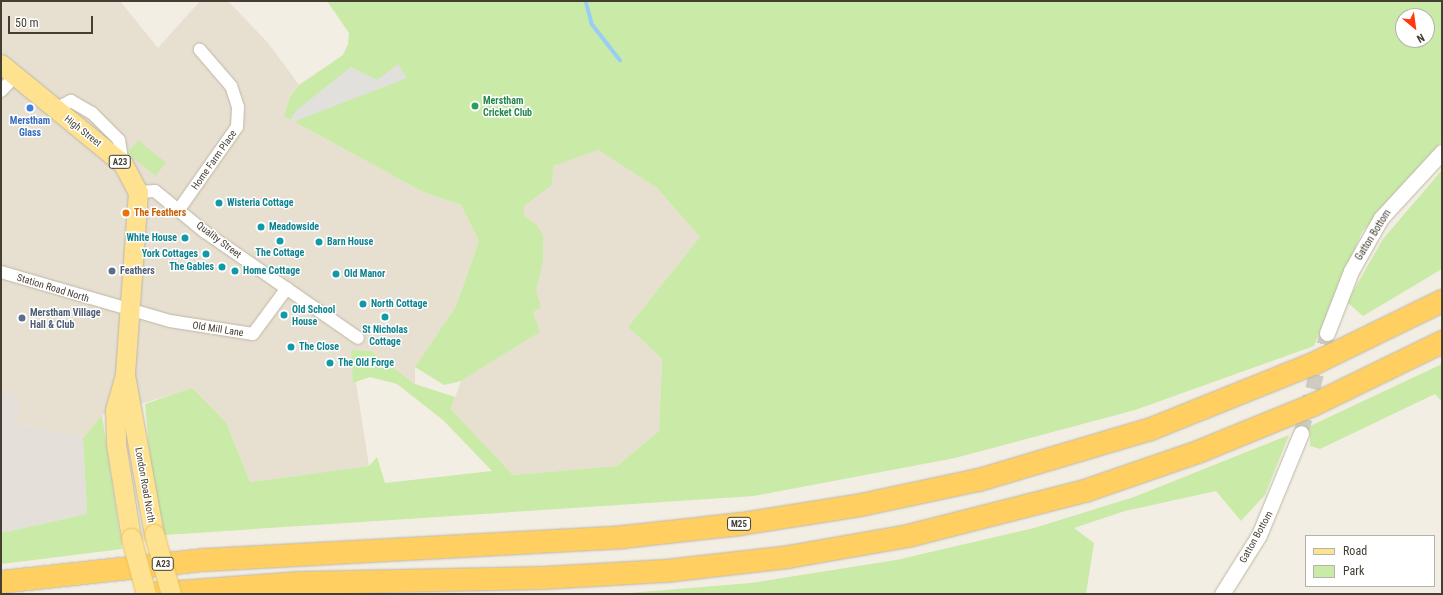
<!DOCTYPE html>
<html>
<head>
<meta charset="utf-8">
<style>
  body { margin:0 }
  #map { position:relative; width:1443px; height:595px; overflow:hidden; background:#f2eee3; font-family:"Roboto Condensed",sans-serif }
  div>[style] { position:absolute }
  .residential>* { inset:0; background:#e7e0d0 }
  .industrial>* { inset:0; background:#e4dfd8 }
  .green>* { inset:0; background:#caeaa8; transform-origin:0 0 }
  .parking>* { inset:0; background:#e2e0dc }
  .stream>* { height:3.5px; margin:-1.75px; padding:0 1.75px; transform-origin:1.75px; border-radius:1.75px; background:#9acdf4 }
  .tertiary-tunnel>* { height:15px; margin-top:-7.5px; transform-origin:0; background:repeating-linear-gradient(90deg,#cfcbc0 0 15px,transparent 0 23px) }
  .roads { filter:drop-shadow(0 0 1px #beb6a5) drop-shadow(0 0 1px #beb6a5) }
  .minor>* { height:12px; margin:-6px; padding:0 6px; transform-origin:6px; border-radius:6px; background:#fff }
  .tertiary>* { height:15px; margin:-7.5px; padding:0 7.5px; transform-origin:7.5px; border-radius:7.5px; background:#fff }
  .primary>* { height:19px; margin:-9.5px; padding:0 9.5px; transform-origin:9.5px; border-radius:9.5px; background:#ffe28f }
  .motorway>* { height:22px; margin:-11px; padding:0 11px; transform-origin:11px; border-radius:11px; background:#ffcf61 }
  .bridges { filter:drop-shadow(0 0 1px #eac259) drop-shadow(0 0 1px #eac259) }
  .primary-bridge>* { height:19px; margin:-9.5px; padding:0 9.5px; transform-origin:9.5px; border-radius:9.5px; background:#ffe28f }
  .dots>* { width:11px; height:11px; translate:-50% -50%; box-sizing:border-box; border:2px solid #fff; border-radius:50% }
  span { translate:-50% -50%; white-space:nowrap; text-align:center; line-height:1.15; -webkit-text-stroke:3px #fff; paint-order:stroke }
  .shield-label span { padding:1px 3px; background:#fff; border:1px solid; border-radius:3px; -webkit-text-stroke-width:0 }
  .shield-label { font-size:9px; color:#443e33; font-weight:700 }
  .leisure-label { font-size:10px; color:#27864d; font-weight:700 }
  .left { translate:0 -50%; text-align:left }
  .shop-label { font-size:10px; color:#366cbe; font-weight:700 }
  .street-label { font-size:10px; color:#443e33 }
  .culture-label { font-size:10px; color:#0d838f; font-weight:700 }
  .right { translate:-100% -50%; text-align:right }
  .food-label { font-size:10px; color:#c56008; font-weight:700 }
  .service-label { font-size:10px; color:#4e5e75; font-weight:700 }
  .frame { position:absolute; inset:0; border:2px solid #443e33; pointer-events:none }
  .legend { position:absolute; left:1305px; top:535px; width:130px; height:52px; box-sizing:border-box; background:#fff; border:1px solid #b4b2ad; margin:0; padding:5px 7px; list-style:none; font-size:12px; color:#443e33 }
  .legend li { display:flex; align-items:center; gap:8px; height:20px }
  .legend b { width:20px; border:1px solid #b4b2ad }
  .north { position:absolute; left:1395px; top:8px; width:40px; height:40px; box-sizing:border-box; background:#fff; border:1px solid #b4b2ad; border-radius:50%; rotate:151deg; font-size:11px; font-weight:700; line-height:16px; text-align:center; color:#443e33 }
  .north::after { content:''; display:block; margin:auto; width:14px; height:18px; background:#ff380d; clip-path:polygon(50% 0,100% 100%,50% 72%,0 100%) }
  .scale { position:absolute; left:8px; top:16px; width:85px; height:18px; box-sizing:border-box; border:2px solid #443e33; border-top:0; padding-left:5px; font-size:12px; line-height:14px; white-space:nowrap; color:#443e33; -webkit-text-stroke:3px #fff; paint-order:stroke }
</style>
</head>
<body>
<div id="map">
  <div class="residential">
    <i style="clip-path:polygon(1px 1px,120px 1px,158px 48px,200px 1px,228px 1px,269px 44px,299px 85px,290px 95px,284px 116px,423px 192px,461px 205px,479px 241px,456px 306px,415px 367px,415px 384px,371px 351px,351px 350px,369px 466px,250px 482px,226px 422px,192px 389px,102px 415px,83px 438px,15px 422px,21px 397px,1px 390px)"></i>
    <i style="clip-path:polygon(598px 150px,657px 188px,700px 237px,628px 327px,662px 359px,659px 431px,617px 466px,513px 475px,451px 409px,461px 381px,540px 332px,489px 193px,577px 156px)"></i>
  </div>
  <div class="industrial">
    <i style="clip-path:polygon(1px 390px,21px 397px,15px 422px,83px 438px,87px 514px,1px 533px)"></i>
  </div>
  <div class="green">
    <i style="clip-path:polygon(evenodd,327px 1px,1442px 1px,1442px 141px,1362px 232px,1314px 346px,1135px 410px,955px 458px,754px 496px,165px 535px,151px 470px,145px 404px,192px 388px,226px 422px,250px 482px,369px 466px,377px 457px,385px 483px,492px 471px,443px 420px,397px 384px,370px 377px,353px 383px,351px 350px,371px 351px,415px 384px,455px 397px,451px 409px,513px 475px,617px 466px,659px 431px,662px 359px,628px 327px,700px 237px,657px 188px,598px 150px,553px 166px,552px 185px,524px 206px,524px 216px,537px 225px,543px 236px,543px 261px,536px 291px,541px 307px,533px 312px,540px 332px,461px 381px,444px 385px,415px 367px,456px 306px,479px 241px,461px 205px,423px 192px,284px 116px,290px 96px,299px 85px,343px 55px,348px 44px,349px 33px,327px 1px,1403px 16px,1427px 16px,1427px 40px,1403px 40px,1403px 16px)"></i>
    <i style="left:138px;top:140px;width:36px;height:17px;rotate:39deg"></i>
    <i style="clip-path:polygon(1442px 170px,1442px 269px,1363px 316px,1347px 302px,1383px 239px)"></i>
    <i style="clip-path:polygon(1442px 364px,1442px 402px,1435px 394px,1320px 449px,1310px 446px,1310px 426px)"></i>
    <i style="clip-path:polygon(102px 415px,122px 549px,1px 564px,1px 533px,87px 514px,83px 438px)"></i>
    <i style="clip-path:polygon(1289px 435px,1265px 495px,1241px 521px,1216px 491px,1125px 511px,1074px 528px,1094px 543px,1086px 594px,616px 594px,751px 583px,896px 560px,1034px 528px,1134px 497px)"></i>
  </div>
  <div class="parking">
    <i style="clip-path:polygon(398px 64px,407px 78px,293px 122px,290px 120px,297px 110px,351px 67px,377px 80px)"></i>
  </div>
  <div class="stream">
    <i style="left:586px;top:1px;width:24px;rotate:75deg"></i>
    <i style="left:592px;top:24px;width:46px;rotate:52.1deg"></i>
  </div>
  <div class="tertiary-tunnel">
    <i style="left:1301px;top:433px;width:103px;rotate:-75.4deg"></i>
  </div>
  <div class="roads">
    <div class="minor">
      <i style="left:1px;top:91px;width:19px;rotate:-47deg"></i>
      <i style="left:55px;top:109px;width:18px;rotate:-27deg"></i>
      <i style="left:71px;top:101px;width:24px;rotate:30deg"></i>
      <i style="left:92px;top:113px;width:38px;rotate:45deg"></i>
      <i style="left:119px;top:140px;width:24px;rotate:81deg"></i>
      <i style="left:138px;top:192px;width:17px;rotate:-3deg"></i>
      <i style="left:155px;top:191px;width:65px;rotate:39.4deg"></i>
      <i style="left:205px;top:232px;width:186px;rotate:34.7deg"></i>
      <i style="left:180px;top:208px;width:99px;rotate:-54.9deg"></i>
      <i style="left:237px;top:127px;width:20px;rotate:-87deg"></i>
      <i style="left:238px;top:107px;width:22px;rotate:-108deg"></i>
      <i style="left:231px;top:86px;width:48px;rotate:-130.7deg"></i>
      <i style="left:1px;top:272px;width:176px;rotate:16.2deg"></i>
      <i style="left:170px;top:321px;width:84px;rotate:8.9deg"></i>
      <i style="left:253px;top:334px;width:57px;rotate:-53.5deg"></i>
    </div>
    <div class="tertiary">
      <i style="left:1327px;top:333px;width:66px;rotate:-68.8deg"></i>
      <i style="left:1351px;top:271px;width:61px;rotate:-60.5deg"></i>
      <i style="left:1381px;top:218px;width:90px;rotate:-47.3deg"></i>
      <i style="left:1222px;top:594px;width:70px;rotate:-57.9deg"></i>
      <i style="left:1259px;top:535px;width:110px;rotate:-67.6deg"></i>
    </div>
    <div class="primary">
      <i style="left:1px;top:64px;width:158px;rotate:39.3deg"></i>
      <i style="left:123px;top:164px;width:32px;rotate:62deg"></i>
      <i style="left:138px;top:192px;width:183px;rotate:94.1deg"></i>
      <i style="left:125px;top:375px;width:36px;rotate:106deg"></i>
      <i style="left:115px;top:410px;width:34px;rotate:88deg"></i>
      <i style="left:116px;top:444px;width:95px;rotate:80.9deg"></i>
      <i style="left:125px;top:375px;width:162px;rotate:79.7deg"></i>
    </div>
    <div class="motorway">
      <i style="left:1px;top:582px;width:205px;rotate:-6.2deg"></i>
      <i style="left:205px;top:560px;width:419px;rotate:-3.1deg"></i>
      <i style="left:623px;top:537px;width:119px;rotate:-6.3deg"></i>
      <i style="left:741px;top:524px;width:121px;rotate:-9deg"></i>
      <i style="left:861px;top:505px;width:121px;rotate:-12deg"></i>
      <i style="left:979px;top:480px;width:179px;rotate:-16.5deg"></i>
      <i style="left:1151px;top:429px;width:177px;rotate:-21.9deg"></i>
      <i style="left:1315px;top:363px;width:141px;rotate:-26deg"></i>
      <i style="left:152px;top:594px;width:147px;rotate:-4.3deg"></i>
      <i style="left:299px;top:583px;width:244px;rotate:-1.2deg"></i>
      <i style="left:543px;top:578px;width:123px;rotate:-3.3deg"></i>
      <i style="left:666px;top:571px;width:123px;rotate:-6.5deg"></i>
      <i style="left:788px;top:557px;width:122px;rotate:-9.9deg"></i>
      <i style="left:908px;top:536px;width:183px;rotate:-14.3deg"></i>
      <i style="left:1085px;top:491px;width:120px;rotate:-19deg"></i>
      <i style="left:1198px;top:452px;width:124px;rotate:-22.2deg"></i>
      <i style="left:1313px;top:405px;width:144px;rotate:-26deg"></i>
    </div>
  </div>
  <div class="bridges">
    <div class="primary-bridge">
      <i style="left:154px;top:534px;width:62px;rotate:74.2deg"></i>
      <i style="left:131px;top:538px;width:58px;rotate:75deg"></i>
    </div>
  </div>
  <div class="dots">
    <i style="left:475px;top:106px;background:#2e9e5b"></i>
    <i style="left:30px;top:108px;background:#3f7fe0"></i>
    <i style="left:219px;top:203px;background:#0f9aa8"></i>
    <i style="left:126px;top:213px;background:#e8710a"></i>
    <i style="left:261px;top:227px;background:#0f9aa8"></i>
    <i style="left:185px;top:238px;background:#0f9aa8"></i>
    <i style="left:280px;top:241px;background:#0f9aa8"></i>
    <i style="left:319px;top:242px;background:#0f9aa8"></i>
    <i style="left:206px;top:254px;background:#0f9aa8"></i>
    <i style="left:222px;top:267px;background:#0f9aa8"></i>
    <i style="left:112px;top:271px;background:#5c6f8a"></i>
    <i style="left:235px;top:271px;background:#0f9aa8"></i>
    <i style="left:336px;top:274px;background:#0f9aa8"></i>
    <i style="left:363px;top:304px;background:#0f9aa8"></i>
    <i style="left:284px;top:315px;background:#0f9aa8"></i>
    <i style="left:385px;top:317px;background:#0f9aa8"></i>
    <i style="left:22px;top:318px;background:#5c6f8a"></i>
    <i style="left:291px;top:347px;background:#0f9aa8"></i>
    <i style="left:330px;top:363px;background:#0f9aa8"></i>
  </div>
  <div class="shield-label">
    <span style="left:120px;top:162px">A23</span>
    <span style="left:739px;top:524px">M25</span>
    <span style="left:163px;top:564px">A23</span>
  </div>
  <div class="leisure-label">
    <span class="left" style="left:483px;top:106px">Merstham<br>Cricket Club</span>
  </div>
  <div class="shop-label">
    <span style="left:30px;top:126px">Merstham<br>Glass</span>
  </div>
  <div class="street-label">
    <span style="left:83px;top:131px;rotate:38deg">High Street</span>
    <span style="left:214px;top:160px;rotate:-55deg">Home Farm Place</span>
    <span style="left:1373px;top:235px;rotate:-58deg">Gatton Bottom</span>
    <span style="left:219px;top:240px;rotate:37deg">Quality Street</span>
    <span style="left:53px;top:288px;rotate:17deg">Station Road North</span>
    <span style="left:218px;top:329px;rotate:9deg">Old Mill Lane</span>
    <span style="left:145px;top:485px;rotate:80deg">London Road North</span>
    <span style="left:1256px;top:537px;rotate:-61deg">Gatton Bottom</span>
  </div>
  <div class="culture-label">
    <span class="left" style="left:227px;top:203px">Wisteria Cottage</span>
    <span class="left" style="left:269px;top:227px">Meadowside</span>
    <span class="right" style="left:177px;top:238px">White House</span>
    <span class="left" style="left:327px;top:242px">Barn House</span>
    <span style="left:280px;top:253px">The Cottage</span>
    <span class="right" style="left:198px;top:254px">York Cottages</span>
    <span class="right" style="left:214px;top:267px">The Gables</span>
    <span class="left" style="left:243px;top:271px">Home Cottage</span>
    <span class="left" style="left:344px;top:274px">Old Manor</span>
    <span class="left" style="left:371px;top:304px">North Cottage</span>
    <span class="left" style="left:292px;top:315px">Old School<br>House</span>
    <span style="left:385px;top:335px">St Nicholas<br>Cottage</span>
    <span class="left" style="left:299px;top:347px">The Close</span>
    <span class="left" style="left:338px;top:363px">The Old Forge</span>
  </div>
  <div class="food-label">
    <span class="left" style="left:134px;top:213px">The Feathers</span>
  </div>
  <div class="service-label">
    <span class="left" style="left:120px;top:271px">Feathers</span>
    <span class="left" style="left:30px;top:318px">Merstham Village<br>Hall &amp; Club</span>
  </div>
  <div class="frame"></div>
  <ul class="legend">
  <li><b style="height:5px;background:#ffe28f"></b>Road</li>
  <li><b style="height:11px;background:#caeaa8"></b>Park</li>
  </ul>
  <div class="north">N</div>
  <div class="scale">50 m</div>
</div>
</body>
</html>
